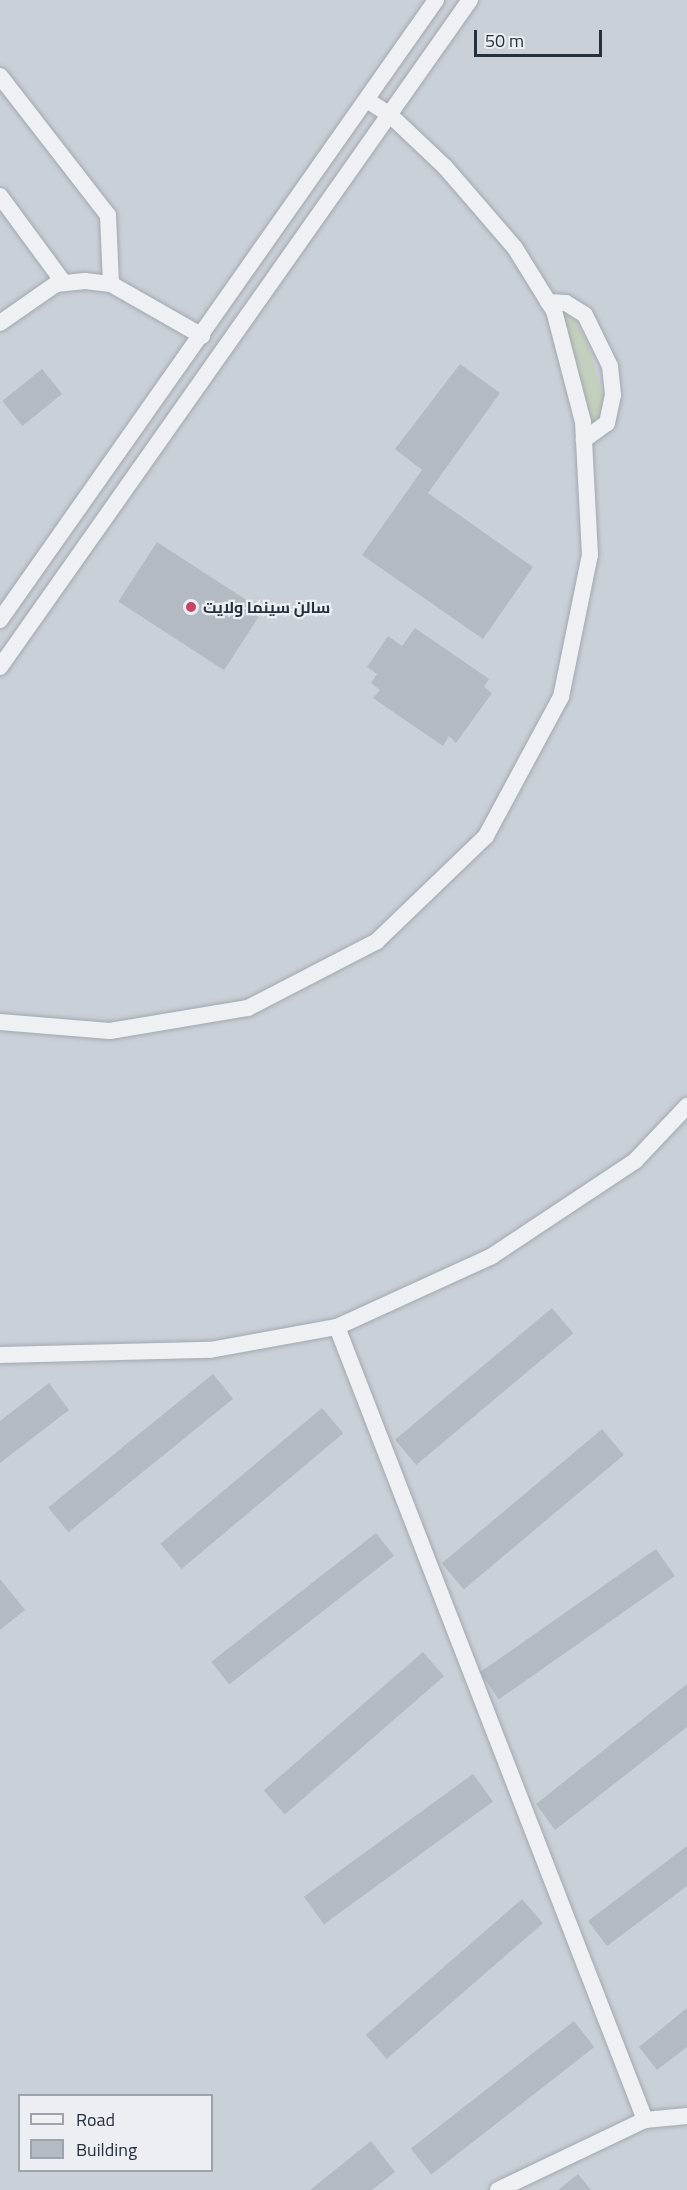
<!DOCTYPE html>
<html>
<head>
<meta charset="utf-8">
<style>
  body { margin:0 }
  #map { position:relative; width:687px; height:2190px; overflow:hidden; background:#dce1e5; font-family:"Titillium Web",Cairo,sans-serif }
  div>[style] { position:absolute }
  .built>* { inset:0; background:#cad0d7 }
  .green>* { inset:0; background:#c4cfbd }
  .building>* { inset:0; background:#b3bac2; transform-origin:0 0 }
  .roads { filter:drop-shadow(0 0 2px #a2a8af) drop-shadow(0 0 2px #a2a8af) }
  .minor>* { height:16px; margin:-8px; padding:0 8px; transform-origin:8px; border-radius:8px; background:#eef1f4 }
  .dots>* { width:16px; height:16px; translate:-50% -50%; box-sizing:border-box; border:3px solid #ebeff3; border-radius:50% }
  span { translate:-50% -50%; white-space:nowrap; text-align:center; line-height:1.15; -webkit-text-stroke:4.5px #ebeff3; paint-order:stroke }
  .poi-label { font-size:16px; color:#26303b; font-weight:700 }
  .left { translate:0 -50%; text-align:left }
  .legend { position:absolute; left:18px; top:2094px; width:195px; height:78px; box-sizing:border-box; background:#ebeff3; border:2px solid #9ca3a9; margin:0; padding:8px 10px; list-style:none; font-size:18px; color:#26303b }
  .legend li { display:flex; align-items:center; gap:12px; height:30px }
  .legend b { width:30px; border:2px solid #9ca3a9 }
  .scale { position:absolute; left:474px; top:30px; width:128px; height:27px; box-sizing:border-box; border:3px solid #26303b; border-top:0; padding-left:8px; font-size:18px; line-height:21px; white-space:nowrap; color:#26303b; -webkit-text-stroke:4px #ebeff3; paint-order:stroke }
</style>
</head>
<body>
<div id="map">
  <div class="built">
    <i style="clip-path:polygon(evenodd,0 0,687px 0,687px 2190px,0 2190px,0 0,20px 2096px,212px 2096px,212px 2170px,20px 2170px,20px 2096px)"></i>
  </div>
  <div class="green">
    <i style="clip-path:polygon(558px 311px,575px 321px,587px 341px,604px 400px,597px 424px,593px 424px)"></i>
  </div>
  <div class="building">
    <i style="clip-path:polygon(460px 364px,500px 393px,428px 493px,533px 567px,483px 639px,362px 555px,422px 470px,395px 449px)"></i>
    <i style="left:42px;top:369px;width:32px;height:51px;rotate:51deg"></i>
    <i style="left:157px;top:542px;width:126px;height:71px;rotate:33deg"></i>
    <i style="clip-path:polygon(415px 628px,489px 679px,484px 687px,492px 693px,456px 743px,449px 736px,443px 746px,373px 698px,380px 690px,371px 683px,377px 674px,367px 667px,388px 636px,402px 646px)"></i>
    <i style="left:552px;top:1308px;width:33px;height:205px;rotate:50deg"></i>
    <i style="left:213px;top:1374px;width:32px;height:212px;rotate:51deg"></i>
    <i style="clip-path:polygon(49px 1383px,69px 1410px,0 1463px,0 1421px)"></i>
    <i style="left:322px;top:1408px;width:33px;height:211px;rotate:50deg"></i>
    <i style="left:602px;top:1429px;width:34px;height:209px;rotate:50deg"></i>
    <i style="left:376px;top:1533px;width:29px;height:209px;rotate:52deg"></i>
    <i style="left:656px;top:1549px;width:33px;height:215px;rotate:55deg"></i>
    <i style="clip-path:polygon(0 1579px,25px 1610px,0 1630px)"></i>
    <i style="left:423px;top:1652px;width:32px;height:211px;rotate:49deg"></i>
    <i style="clip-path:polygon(687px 1684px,687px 1727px,555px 1830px,536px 1804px)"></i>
    <i style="left:473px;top:1774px;width:34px;height:209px;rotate:54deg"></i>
    <i style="clip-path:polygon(687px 1846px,687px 1886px,607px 1946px,588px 1921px)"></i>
    <i style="left:522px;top:1899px;width:32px;height:207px;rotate:49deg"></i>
    <i style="clip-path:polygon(687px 2008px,687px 2047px,657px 2070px,639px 2047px)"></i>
    <i style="left:574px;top:2021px;width:33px;height:207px;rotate:52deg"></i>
    <i style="clip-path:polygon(371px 2141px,395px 2172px,372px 2190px,310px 2190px)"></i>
    <i style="clip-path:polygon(578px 2174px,591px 2190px,558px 2190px)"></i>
  </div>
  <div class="roads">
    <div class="minor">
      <i style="left:0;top:76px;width:176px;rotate:52.2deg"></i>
      <i style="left:108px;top:215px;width:69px;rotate:87.5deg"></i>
      <i style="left:0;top:196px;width:108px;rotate:53.7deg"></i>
      <i style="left:548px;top:302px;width:18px;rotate:3deg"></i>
      <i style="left:566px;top:303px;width:22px;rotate:32deg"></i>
      <i style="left:585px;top:315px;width:57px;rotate:63.9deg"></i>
      <i style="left:610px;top:366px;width:29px;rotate:84deg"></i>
      <i style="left:613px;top:395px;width:29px;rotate:102deg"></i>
      <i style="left:607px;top:423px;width:29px;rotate:144deg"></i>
      <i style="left:0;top:323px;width:68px;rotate:-34.9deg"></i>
      <i style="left:56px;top:284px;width:29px;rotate:-6deg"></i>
      <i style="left:85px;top:281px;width:26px;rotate:7deg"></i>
      <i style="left:111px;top:284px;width:105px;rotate:29.7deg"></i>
      <i style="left:0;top:620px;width:758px;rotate:-54.88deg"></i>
      <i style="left:0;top:667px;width:816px;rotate:-54.83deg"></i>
      <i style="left:0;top:1022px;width:110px;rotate:4.7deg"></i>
      <i style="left:110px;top:1031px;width:140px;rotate:-9.5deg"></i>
      <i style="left:248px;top:1008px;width:145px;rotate:-27.4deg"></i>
      <i style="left:377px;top:941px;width:151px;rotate:-43.9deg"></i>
      <i style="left:486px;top:836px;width:158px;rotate:-61.7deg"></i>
      <i style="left:561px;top:697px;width:145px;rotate:-78.5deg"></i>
      <i style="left:590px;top:555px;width:133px;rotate:-93deg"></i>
      <i style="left:583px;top:422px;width:115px;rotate:-104.6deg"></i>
      <i style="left:554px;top:311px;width:74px;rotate:-121.8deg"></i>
      <i style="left:515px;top:248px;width:107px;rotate:-130.8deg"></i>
      <i style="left:445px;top:167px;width:76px;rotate:-136.6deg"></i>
      <i style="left:390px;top:115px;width:27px;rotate:-147deg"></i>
      <i style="left:337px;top:1327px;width:851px;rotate:68.77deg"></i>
      <i style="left:0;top:1355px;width:210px;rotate:-1.4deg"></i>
      <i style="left:210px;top:1350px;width:129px;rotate:-10.3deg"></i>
      <i style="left:337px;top:1327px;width:170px;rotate:-24.6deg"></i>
      <i style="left:492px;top:1256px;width:172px;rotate:-33.6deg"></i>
      <i style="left:635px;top:1161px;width:76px;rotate:-46.6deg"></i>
      <i style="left:498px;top:2190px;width:163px;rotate:-25.5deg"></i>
      <i style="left:645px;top:2120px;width:42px;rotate:-5.4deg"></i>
    </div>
  </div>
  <div class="dots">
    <i style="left:191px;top:607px;background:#c84366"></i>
  </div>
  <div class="poi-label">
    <span class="left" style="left:203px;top:607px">سالن سینما ولایت</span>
  </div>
  <ul class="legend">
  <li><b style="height:8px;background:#eef1f4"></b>Road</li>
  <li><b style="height:16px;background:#b3bac2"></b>Building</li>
  </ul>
  <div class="scale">50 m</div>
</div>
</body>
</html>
